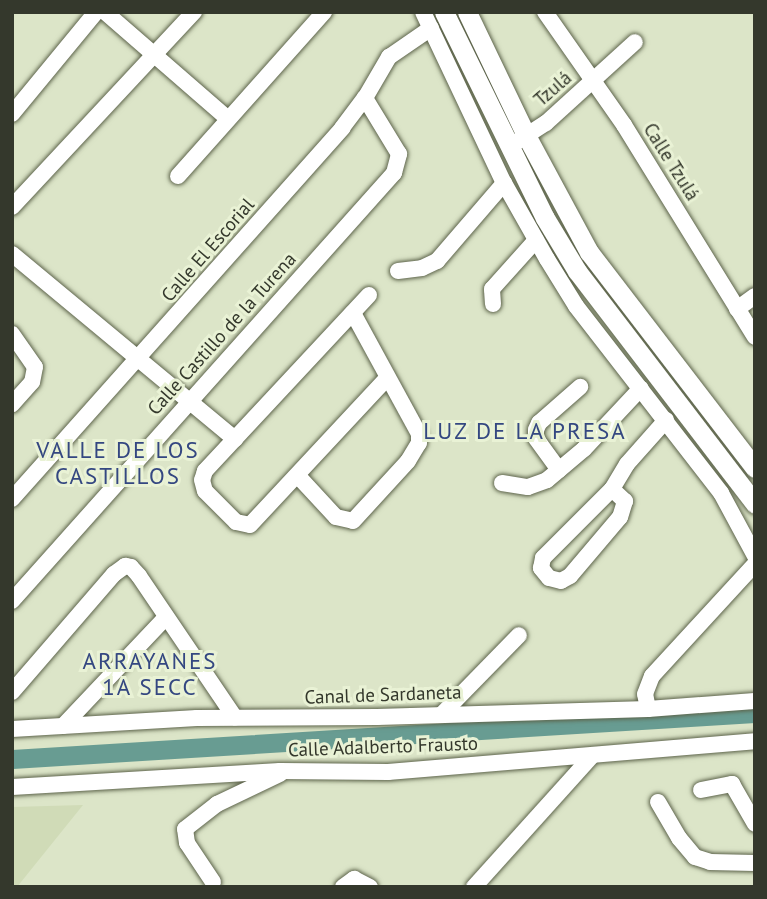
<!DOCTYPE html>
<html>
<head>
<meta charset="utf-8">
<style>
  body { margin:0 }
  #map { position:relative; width:767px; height:899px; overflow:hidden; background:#dce5c8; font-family:"PT Sans",sans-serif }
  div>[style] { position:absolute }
  .built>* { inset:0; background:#d0dbb7 }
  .river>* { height:19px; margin:-9.5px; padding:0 9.5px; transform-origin:9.5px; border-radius:9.5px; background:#689c92 }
  .roads { filter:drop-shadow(0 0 2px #5d644b) drop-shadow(0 0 2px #5d644b) }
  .minor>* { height:16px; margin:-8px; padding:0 8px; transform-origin:8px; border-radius:8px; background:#fff }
  .major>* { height:19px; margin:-9.5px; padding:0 9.5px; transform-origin:9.5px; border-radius:9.5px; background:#fff }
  span { translate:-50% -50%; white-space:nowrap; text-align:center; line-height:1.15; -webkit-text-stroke:6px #e9f2d5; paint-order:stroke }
  .street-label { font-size:19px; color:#34382c }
  .quarter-label { font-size:23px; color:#344781; letter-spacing:2px }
  .frame { position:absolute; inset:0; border:14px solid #34382c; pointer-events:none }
</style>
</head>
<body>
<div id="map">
  <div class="built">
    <i style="clip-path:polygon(83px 805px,17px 887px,12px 887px,12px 807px)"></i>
  </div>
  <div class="river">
    <i style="left:12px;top:759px;width:744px;rotate:-3.54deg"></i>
  </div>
  <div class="roads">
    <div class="minor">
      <i style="left:105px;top:12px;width:162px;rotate:41deg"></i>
      <i style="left:423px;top:12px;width:189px;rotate:64.7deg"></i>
      <i style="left:504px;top:183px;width:87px;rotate:60.5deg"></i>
      <i style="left:547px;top:259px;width:55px;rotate:58.3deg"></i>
      <i style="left:576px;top:306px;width:237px;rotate:52.2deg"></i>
      <i style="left:721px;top:493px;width:72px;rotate:61.6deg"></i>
      <i style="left:545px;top:12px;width:138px;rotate:55deg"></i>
      <i style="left:624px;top:125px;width:249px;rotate:58.3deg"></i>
      <i style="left:12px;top:114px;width:132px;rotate:-50.5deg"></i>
      <i style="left:518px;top:141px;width:33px;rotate:-33deg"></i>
      <i style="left:546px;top:123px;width:120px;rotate:-42.3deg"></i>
      <i style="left:178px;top:176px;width:220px;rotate:-48.3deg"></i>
      <i style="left:12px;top:207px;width:267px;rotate:-47deg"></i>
      <i style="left:12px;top:254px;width:290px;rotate:39.7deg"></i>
      <i style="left:398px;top:271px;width:24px;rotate:-7deg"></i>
      <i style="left:422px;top:268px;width:17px;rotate:-25deg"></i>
      <i style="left:437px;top:261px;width:103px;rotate:-49.3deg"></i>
      <i style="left:369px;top:295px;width:241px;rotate:133deg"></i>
      <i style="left:205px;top:471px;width:9px;rotate:108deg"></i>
      <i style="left:202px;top:480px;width:11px;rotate:75deg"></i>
      <i style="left:205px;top:491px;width:44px;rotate:45deg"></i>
      <i style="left:236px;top:522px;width:14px;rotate:12deg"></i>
      <i style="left:250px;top:525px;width:201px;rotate:-47deg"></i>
      <i style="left:493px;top:304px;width:15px;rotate:-94deg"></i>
      <i style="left:492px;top:289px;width:66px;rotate:-48.1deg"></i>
      <i style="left:737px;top:309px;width:22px;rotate:-36deg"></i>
      <i style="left:12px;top:334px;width:40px;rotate:55.1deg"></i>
      <i style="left:35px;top:367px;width:15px;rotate:101deg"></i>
      <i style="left:32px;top:382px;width:30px;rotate:132deg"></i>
      <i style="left:559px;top:470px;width:39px;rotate:-126deg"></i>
      <i style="left:536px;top:438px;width:8px;rotate:-90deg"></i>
      <i style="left:536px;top:430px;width:8px;rotate:-67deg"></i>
      <i style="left:539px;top:423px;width:55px;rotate:-41.3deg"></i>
      <i style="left:298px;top:476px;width:56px;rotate:47.2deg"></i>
      <i style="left:336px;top:517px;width:17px;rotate:13deg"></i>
      <i style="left:353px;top:521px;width:81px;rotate:-47.5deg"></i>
      <i style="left:408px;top:461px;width:21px;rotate:-59deg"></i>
      <i style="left:419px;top:443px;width:9px;rotate:-90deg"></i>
      <i style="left:419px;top:434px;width:138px;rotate:-118.6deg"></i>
      <i style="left:502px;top:483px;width:26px;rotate:9deg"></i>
      <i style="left:528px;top:487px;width:20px;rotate:-20deg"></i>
      <i style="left:547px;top:480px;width:48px;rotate:-40deg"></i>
      <i style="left:584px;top:449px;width:83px;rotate:-46.9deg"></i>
      <i style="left:612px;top:489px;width:18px;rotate:43deg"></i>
      <i style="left:625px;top:501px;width:17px;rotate:107deg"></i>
      <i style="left:620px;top:517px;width:77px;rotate:130.3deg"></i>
      <i style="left:570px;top:576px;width:10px;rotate:151deg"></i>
      <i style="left:561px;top:581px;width:12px;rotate:-166deg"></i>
      <i style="left:549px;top:578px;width:13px;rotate:-129deg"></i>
      <i style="left:541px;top:568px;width:10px;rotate:-79deg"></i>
      <i style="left:543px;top:558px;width:98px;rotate:-45deg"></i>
      <i style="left:612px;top:489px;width:29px;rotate:-59deg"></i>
      <i style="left:627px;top:464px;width:59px;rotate:-48.4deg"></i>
      <i style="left:12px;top:499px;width:497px;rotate:-48.3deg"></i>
      <i style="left:342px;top:128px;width:38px;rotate:-53deg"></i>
      <i style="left:365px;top:98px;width:48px;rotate:-59.7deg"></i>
      <i style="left:389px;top:57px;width:51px;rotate:-34.6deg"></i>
      <i style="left:12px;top:601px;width:574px;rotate:-48.25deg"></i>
      <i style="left:394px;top:173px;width:20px;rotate:-75deg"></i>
      <i style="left:399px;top:154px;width:66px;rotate:-121.3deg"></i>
      <i style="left:12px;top:692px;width:156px;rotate:-49.2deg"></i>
      <i style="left:114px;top:574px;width:14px;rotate:-36deg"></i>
      <i style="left:125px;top:566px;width:6px;rotate:9deg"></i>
      <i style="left:131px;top:567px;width:12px;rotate:48deg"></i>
      <i style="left:139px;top:576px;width:171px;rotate:55.9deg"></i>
      <i style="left:648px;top:709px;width:15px;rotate:-101deg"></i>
      <i style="left:645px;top:694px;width:19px;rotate:-69deg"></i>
      <i style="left:652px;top:676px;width:152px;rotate:-47.4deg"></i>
      <i style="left:442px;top:714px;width:110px;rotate:-45.7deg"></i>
      <i style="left:63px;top:726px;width:150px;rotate:-46.6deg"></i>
      <i style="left:12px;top:729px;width:185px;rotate:-3.4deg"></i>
      <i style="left:197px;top:718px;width:180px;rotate:-0.3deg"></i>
      <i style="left:377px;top:717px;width:271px;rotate:-1.7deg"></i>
      <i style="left:648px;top:709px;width:107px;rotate:-4.3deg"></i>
      <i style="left:12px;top:787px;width:268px;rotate:-3.4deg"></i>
      <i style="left:280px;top:771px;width:108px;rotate:0.5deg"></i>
      <i style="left:388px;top:772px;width:368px;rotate:-4.8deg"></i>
      <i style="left:701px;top:790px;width:32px;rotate:-11deg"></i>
      <i style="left:732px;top:784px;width:46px;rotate:60.1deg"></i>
      <i style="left:658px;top:802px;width:42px;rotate:59.7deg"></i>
      <i style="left:679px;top:838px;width:25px;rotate:50deg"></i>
      <i style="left:695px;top:857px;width:16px;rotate:18deg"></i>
      <i style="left:710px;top:862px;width:45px;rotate:1.3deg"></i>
      <i style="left:213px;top:882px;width:47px;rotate:-123.7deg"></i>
      <i style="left:187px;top:843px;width:14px;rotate:-98deg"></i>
      <i style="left:185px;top:829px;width:41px;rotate:-38deg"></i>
      <i style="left:217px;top:804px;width:70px;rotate:-25.5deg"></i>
      <i style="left:343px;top:887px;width:14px;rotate:-36deg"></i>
      <i style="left:354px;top:879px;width:18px;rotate:27deg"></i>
      <i style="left:474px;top:887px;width:175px;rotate:-48deg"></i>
    </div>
    <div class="major">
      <i style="left:444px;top:12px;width:229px;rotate:63.9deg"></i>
      <i style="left:545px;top:218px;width:62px;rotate:58.9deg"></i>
      <i style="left:577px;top:271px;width:293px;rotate:52.6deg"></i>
      <i style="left:467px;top:12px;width:139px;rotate:64.4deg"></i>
      <i style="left:527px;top:137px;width:131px;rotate:61.7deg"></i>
      <i style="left:589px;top:252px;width:272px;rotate:52.5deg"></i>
    </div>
  </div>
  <div class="street-label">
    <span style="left:553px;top:89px;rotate:-41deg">Tzulá</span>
    <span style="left:671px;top:162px;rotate:58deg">Calle Tzulá</span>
    <span style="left:208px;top:250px;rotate:-49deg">Calle El Escorial</span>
    <span style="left:222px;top:334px;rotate:-48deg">Calle Castillo de la Turena</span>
    <span style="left:383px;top:695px;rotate:-2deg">Canal de Sardaneta</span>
    <span style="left:383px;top:747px;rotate:-2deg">Calle Adalberto Frausto</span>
  </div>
  <div class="quarter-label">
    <span style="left:525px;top:431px">LUZ DE LA PRESA</span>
    <span style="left:118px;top:463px">VALLE DE LOS<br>CASTILLOS</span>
    <span style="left:150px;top:674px">ARRAYANES<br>1A SECC</span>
  </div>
  <div class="frame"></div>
</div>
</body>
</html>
